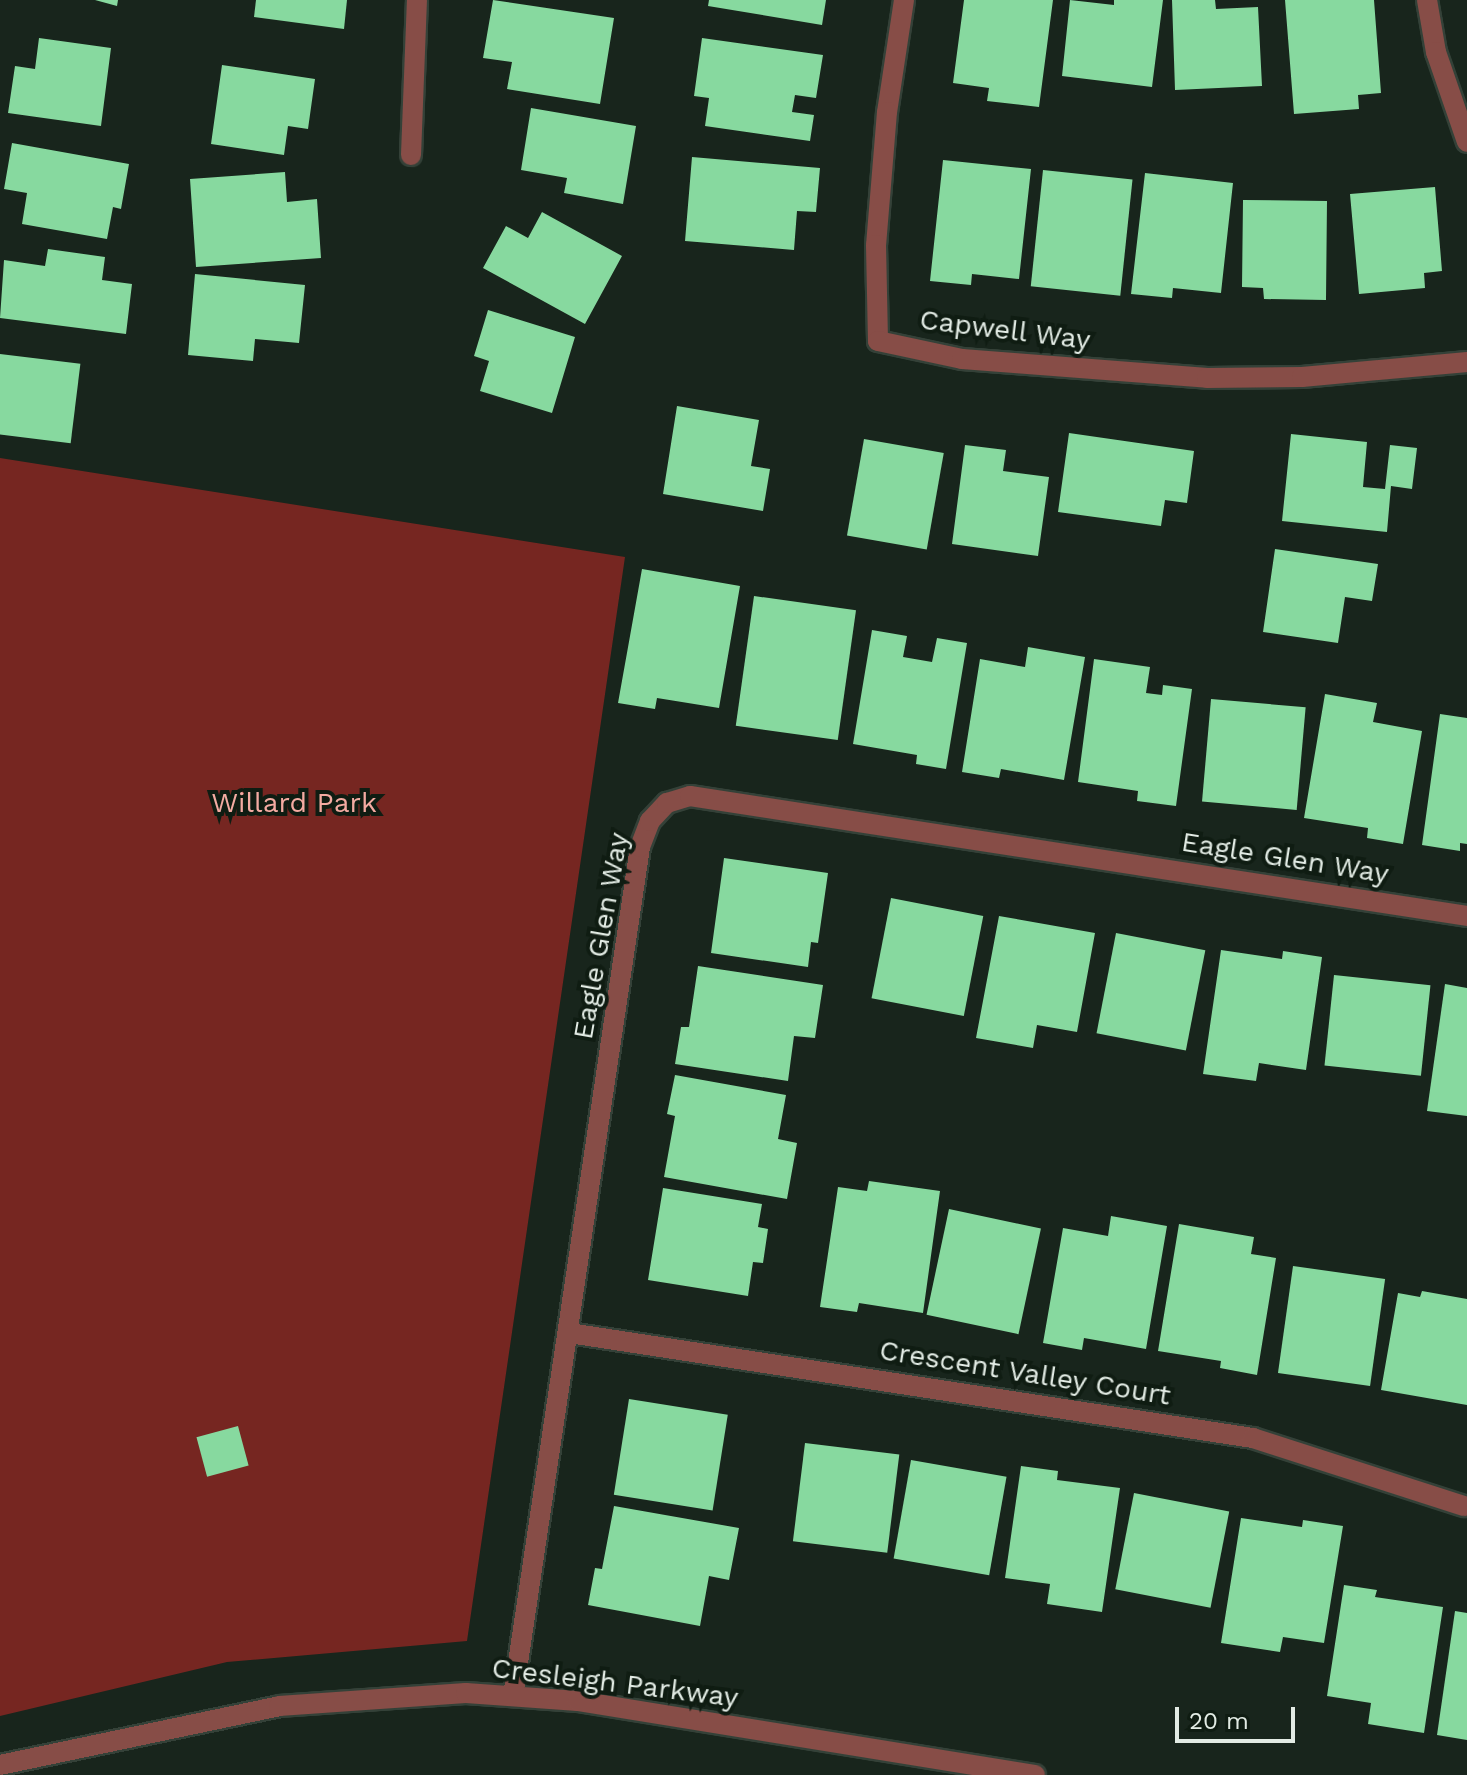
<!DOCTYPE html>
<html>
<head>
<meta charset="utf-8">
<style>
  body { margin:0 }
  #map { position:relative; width:1467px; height:1775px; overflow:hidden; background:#18251c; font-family:"Work Sans",sans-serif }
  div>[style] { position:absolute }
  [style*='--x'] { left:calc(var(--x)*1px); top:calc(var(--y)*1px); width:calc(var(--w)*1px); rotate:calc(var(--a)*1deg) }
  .green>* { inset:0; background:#762621 }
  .building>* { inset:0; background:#87d99f; transform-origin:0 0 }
  .roads { filter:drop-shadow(2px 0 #344138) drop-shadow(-2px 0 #344138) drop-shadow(0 2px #344138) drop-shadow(0 -2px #344138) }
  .minor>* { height:20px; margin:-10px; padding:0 10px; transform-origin:10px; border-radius:10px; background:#874d47 }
  .tertiary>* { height:20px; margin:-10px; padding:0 10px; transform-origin:10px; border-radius:10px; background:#874d47 }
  span { translate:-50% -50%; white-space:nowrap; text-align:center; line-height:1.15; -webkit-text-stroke:8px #0f1c12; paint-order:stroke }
  .street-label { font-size:28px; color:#e2ebe4 }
  .park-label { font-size:28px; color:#f4aba2 }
  .scale { position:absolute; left:1175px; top:1707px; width:120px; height:36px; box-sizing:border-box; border:4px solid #e2ebe4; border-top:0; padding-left:10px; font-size:24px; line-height:28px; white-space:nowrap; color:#e2ebe4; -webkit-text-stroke:6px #0f1c12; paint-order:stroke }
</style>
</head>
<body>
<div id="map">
  <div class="green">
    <div style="clip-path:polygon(0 458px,625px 557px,467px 1641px,227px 1662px,0 1716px)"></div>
  </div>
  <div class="building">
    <div style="clip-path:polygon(95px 0,118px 0,117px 6px)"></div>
    <div style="clip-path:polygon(256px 0,347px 0,344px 29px,254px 17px)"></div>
    <div style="clip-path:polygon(493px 0,614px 18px,600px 104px,507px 89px,512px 62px,483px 58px)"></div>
    <div style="clip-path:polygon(709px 0,826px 0,822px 25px,708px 6px)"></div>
    <div style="clip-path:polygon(964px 0,1053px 0,1039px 107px,987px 101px,989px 88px,953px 83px)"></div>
    <div style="clip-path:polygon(1070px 0,1114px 5px,1114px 0,1163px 0,1152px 87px,1062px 76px)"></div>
    <div style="clip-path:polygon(1172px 0,1215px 0,1216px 9px,1258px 7px,1262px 86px,1175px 90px)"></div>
    <div style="clip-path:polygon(1285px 0,1374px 0,1381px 93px,1358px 95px,1359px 109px,1294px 114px)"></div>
    <div style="clip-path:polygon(39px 38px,111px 48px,101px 126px,8px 113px,15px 66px,35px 69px)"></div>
    <div style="clip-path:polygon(702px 38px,823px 55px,816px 98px,795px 95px,792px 112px,814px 115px,810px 141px,705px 126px,709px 98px,694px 96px)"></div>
    <div style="clip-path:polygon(222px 65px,315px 79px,308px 129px,288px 126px,284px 155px,211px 144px)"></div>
    <div style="clip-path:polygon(531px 108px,636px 126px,623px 204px,564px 193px,567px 178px,521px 170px)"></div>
    <div style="clip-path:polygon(12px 143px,129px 164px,121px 209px,113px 207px,107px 239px,22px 224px,27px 193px,4px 189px)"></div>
    <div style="clip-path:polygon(692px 157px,820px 168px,816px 212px,797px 211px,794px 250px,685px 241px)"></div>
    <div style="clip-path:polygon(943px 160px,1031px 169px,1019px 279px,972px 274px,971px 285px,930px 281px)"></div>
    <div style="left:1043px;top:170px;width:90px;height:117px;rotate:6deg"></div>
    <div style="clip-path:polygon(285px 172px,287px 202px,317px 199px,321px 258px,196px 267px,190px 179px)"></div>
    <div style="clip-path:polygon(1145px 173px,1233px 183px,1221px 293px,1173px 288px,1172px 298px,1131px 294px)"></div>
    <div style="clip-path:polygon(1435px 187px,1442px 271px,1424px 273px,1425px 288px,1359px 294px,1350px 194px)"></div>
    <div style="clip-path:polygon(1243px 200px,1327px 201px,1326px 300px,1264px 299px,1263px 288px,1242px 287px)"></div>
    <div style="clip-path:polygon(542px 212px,622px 256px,585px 324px,483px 268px,506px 226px,528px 238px)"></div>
    <div style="clip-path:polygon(48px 249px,105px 257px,102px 280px,132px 284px,126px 334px,0 318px,4px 260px,45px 266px)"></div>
    <div style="clip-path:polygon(195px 274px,305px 285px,299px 343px,255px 339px,253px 361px,188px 355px)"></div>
    <div style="clip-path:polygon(488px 310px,575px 337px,552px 413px,480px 391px,489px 361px,474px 356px)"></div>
    <div style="left:0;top:354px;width:81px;height:80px;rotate:7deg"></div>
    <div style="clip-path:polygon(677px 406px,759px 420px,751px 466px,770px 469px,763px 511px,663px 494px)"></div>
    <div style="clip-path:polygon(1069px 433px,1194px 451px,1187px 503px,1165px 500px,1161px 526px,1058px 512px)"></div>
    <div style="clip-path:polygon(1291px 434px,1367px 442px,1363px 487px,1385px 489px,1390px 445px,1417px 448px,1412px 489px,1391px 486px,1387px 532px,1282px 521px)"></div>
    <div style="left:864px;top:439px;width:81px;height:98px;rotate:10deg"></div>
    <div style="clip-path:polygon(965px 445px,1006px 450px,1003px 471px,1049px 477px,1038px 556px,952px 544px)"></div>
    <div style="clip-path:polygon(1275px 549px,1378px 564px,1372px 601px,1345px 597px,1338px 643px,1263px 632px)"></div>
    <div style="clip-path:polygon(642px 569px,740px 586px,719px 708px,657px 698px,655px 709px,618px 703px)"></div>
    <div style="left:754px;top:596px;width:103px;height:131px;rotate:8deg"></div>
    <div style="clip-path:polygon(872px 630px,907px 636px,903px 657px,932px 662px,937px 638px,967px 643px,946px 769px,916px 764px,917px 755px,853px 744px)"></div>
    <div style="clip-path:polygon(1028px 647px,1085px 657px,1064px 780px,1001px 769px,999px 778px,962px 772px,980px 659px,1025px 667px)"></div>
    <div style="clip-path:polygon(1094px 659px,1150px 667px,1146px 693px,1162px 695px,1163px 685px,1192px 689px,1176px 806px,1137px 801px,1138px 791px,1078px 782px)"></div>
    <div style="clip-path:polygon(1325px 694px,1377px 703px,1373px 722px,1422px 731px,1403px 844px,1367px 838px,1368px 828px,1304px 818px)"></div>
    <div style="left:1211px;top:699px;width:95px;height:103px;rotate:5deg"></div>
    <div style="clip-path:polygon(1440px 714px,1467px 718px,1467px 844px,1460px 843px,1460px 851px,1422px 845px)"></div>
    <div style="clip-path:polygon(724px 858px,828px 873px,818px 943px,811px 942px,808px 967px,711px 953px)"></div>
    <div style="left:891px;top:898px;width:94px;height:102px;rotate:11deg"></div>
    <div style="clip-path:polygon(999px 916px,1095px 933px,1077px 1032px,1037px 1025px,1033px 1048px,976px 1038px)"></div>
    <div style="left:1116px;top:933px;width:91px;height:102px;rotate:11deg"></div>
    <div style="clip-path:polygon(1221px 950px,1282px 959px,1283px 951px,1322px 957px,1306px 1070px,1259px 1063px,1256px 1081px,1203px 1074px)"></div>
    <div style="clip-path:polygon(698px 966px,823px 985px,815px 1038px,794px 1036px,788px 1081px,675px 1064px,681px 1027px,689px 1027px)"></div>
    <div style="left:1334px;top:975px;width:97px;height:91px;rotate:6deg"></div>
    <div style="clip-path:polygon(1445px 984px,1467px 988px,1467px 1116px,1427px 1111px)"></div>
    <div style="clip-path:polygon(675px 1075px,786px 1095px,778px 1139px,797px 1143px,787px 1199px,664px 1177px,675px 1116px,667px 1114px)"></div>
    <div style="clip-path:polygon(869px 1181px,940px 1191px,923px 1313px,859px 1303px,857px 1312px,820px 1307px,838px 1187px,867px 1191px)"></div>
    <div style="clip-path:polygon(663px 1188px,762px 1204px,758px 1227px,768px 1229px,763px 1263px,753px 1262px,748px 1296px,648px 1280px)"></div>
    <div style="left:949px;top:1209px;width:94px;height:108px;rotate:12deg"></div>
    <div style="clip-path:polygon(1111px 1216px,1167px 1226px,1146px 1349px,1084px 1338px,1082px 1350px,1043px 1343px,1063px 1228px,1108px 1236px)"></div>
    <div style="clip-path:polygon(1179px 1224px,1254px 1237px,1251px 1254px,1276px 1258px,1257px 1375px,1220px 1368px,1221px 1361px,1158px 1351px)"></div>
    <div style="left:1293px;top:1266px;width:93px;height:108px;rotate:8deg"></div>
    <div style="clip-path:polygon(1422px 1291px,1467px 1299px,1467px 1405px,1381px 1390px,1398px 1293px,1420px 1297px)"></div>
    <div style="left:629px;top:1399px;width:100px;height:97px;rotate:9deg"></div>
    <div style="left:238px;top:1426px;width:41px;height:43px;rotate:75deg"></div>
    <div style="left:805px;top:1443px;width:95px;height:99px;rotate:7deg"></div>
    <div style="left:911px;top:1460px;width:97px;height:100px;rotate:10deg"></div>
    <div style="clip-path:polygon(1021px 1466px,1058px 1471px,1057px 1480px,1120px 1488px,1102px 1612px,1047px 1604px,1050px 1584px,1005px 1578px)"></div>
    <div style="left:1134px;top:1493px;width:97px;height:98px;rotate:11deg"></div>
    <div style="clip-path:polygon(614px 1506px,739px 1528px,729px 1580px,709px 1576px,700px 1626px,588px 1605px,595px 1568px,602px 1569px)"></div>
    <div style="clip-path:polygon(1241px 1518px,1302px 1527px,1303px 1520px,1343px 1526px,1324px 1643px,1283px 1637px,1280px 1652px,1221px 1643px)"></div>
    <div style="clip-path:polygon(1344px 1585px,1377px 1590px,1375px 1597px,1443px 1607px,1424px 1733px,1368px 1724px,1371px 1703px,1327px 1696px)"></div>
    <div style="clip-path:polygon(1455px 1611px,1467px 1613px,1467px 1740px,1437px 1735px)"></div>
  </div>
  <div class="roads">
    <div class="minor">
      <div style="--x:904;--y:0;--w:113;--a:98.6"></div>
      <div style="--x:887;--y:112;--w:133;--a:94.7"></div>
      <div style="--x:876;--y:245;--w:96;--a:88.8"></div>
      <div style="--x:878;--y:341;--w:86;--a:12.1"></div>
      <div style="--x:962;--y:359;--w:246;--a:4.4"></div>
      <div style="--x:1207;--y:378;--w:95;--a:-0.6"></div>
      <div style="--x:1302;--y:377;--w:166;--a:-5.2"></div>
      <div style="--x:1427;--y:0;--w:53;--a:80.2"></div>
      <div style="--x:1436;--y:52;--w:95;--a:71"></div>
      <div style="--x:411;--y:155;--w:155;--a:-87.8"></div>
      <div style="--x:569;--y:1333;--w:692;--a:8.73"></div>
      <div style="--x:1253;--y:1438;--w:222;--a:17.9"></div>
      <div style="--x:513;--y:1696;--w:858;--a:-81.49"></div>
      <div style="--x:640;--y:847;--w:28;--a:-69"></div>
      <div style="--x:650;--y:821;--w:25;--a:-47"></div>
      <div style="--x:667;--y:803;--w:24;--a:-17"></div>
      <div style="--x:690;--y:796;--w:786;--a:8.78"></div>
    </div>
    <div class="tertiary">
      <div style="--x:0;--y:1765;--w:285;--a:-11.9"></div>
      <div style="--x:279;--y:1706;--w:187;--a:-4"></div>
      <div style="--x:466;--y:1693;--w:112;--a:4.1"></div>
      <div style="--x:578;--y:1701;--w:463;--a:9.2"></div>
    </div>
  </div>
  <div class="street-label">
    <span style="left:1005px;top:330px;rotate:7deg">Capwell Way</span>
    <span style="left:1285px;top:858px;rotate:9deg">Eagle Glen Way</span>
    <span style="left:601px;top:936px;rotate:-80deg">Eagle Glen Way</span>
    <span style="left:1025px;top:1373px;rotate:9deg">Crescent Valley Court</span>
    <span style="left:615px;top:1683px;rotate:7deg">Cresleigh Parkway</span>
  </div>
  <div class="park-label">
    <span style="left:294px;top:803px">Willard Park</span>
  </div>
  <div class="scale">20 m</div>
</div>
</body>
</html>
